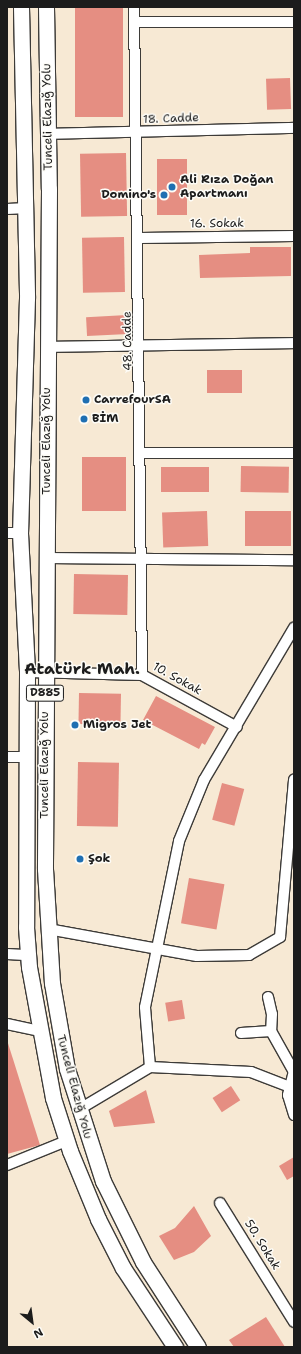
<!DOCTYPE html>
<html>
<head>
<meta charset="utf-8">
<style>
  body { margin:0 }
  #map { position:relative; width:301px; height:1354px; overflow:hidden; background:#f7e9d4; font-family:"Shantell Sans",sans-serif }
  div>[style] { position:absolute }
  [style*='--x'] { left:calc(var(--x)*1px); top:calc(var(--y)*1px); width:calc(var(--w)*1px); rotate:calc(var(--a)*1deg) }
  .building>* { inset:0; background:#e58e82; transform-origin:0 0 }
  .roads { filter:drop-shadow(1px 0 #3d3b38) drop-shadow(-1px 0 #3d3b38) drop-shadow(0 1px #3d3b38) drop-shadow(0 -1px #3d3b38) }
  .street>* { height:10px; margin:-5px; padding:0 5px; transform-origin:5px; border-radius:5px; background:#fff }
  .primary>* { height:15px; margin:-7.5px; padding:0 7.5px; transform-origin:7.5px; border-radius:7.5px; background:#fff }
  .dots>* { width:11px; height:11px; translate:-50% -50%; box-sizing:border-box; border:2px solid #fdfcf7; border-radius:50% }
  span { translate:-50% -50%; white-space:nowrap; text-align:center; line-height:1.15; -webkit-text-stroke:3px #fdfcf7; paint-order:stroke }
  .shield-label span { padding:1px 3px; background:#fdfcf7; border:1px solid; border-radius:3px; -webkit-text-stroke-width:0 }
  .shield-label { font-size:11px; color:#1c1c1c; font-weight:700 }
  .street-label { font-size:12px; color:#1c1c1c }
  .poi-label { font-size:12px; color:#1c1c1c; font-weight:700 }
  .left { translate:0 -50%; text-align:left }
  .right { translate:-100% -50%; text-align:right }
  .district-label { font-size:16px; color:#1c1c1c; font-weight:700 }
  .frame { position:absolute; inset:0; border:8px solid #1c1c1c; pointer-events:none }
  .north { position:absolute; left:12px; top:1302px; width:40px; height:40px; -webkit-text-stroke:3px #fdfcf7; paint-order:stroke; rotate:151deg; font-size:11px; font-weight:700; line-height:16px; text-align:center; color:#1c1c1c }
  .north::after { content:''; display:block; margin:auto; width:14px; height:18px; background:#1c1c1c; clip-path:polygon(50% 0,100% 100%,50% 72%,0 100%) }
</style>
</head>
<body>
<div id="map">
  <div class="building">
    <div style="left:75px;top:7px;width:48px;height:110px"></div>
    <div style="left:290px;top:78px;width:31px;height:24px;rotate:88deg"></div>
    <div style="left:126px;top:153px;width:63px;height:46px;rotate:89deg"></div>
    <div style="left:157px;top:159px;width:30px;height:56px"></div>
    <div style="left:124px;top:237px;width:55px;height:42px;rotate:89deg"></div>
    <div style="clip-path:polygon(250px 247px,291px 247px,291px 276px,200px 278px,199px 255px,250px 253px)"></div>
    <div style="left:127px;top:315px;width:19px;height:41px;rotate:87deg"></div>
    <div style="left:242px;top:370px;width:23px;height:35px;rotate:90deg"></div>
    <div style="left:126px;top:457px;width:54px;height:44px;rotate:90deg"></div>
    <div style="left:241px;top:466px;width:48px;height:26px;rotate:1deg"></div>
    <div style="left:161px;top:467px;width:48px;height:25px"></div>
    <div style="left:207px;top:511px;width:35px;height:45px;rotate:88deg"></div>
    <div style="left:291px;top:511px;width:35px;height:46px;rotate:90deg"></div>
    <div style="left:74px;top:574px;width:54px;height:40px;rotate:1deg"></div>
    <div style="left:79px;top:693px;width:42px;height:31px;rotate:1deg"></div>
    <div style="clip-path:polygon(156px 696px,215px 727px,205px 745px,202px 743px,199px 749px,143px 720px)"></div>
    <div style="left:78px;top:762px;width:41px;height:64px;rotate:1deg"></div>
    <div style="left:222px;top:783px;width:23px;height:38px;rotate:15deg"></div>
    <div style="left:189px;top:878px;width:36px;height:46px;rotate:10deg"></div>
    <div style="left:182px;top:1000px;width:19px;height:17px;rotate:81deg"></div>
    <div style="clip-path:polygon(7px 1040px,40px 1145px,7px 1154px)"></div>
    <div style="left:231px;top:1086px;width:17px;height:22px;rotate:57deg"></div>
    <div style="clip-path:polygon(146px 1090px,155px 1123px,114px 1127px,109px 1111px)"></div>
    <div style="clip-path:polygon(294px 1157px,294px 1176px,287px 1180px,279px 1166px)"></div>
    <div style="clip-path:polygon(194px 1206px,211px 1236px,194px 1252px,174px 1260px,159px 1236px,175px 1228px)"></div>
    <div style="clip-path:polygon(266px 1317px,285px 1347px,234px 1347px,229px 1340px)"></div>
  </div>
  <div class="roads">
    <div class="street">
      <div style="--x:134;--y:7;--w:668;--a:89.31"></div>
      <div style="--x:135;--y:22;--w:159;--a:0"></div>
      <div style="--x:48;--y:134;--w:246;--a:-1.4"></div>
      <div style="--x:7;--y:209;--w:20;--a:-3"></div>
      <div style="--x:140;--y:238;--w:154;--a:-0.7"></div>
      <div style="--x:47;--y:347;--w:247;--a:-0.9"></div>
      <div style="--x:142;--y:453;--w:152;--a:0"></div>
      <div style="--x:7;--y:533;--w:13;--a:0"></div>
      <div style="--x:46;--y:558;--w:248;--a:0.5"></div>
      <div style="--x:27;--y:672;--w:115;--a:1.5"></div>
      <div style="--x:142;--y:675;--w:108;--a:28.7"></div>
      <div style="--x:7;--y:757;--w:20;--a:0"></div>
      <div style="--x:48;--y:929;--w:151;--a:10.3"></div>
      <div style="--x:197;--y:956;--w:52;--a:-1.1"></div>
      <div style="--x:249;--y:955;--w:36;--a:-30"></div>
      <div style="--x:280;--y:937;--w:158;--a:-84.9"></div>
      <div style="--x:7;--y:954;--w:22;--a:3"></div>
      <div style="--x:268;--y:997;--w:17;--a:77"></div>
      <div style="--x:272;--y:1014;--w:17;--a:93"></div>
      <div style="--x:271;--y:1031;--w:47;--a:60.7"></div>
      <div style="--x:7;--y:1024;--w:34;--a:12"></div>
      <div style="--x:241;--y:1033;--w:30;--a:-4"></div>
      <div style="--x:150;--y:1067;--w:60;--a:-94.8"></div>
      <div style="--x:145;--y:1007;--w:169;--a:-78.4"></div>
      <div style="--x:179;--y:841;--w:66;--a:-67.7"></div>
      <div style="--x:204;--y:780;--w:177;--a:-59.4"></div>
      <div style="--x:294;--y:1071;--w:25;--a:104"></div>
      <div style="--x:288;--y:1095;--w:21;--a:73"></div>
      <div style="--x:78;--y:1110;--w:84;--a:-30.8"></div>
      <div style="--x:150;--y:1067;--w:101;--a:2.8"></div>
      <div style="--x:251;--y:1072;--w:40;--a:21"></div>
      <div style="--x:7;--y:1165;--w:64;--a:-22.1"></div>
      <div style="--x:220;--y:1203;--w:140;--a:58.1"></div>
    </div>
    <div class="primary">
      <div style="--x:21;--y:7;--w:291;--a:88.8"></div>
      <div style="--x:27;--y:298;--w:235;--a:91.7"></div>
      <div style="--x:20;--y:533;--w:139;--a:87.1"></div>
      <div style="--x:27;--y:672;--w:255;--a:90.2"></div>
      <div style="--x:26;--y:927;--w:40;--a:85.7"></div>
      <div style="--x:29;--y:967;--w:133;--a:79.6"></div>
      <div style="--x:53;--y:1098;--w:56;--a:72.2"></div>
      <div style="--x:70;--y:1151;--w:74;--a:67.6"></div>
      <div style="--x:98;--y:1219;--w:55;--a:63"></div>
      <div style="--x:123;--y:1268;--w:95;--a:56.6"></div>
      <div style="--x:46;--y:7;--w:182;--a:89.1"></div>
      <div style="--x:49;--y:189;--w:680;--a:90.34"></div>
      <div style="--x:45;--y:869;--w:114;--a:86.5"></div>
      <div style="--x:52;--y:983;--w:87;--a:80.1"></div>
      <div style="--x:67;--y:1069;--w:118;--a:72.2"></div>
      <div style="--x:103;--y:1181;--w:90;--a:63.7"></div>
      <div style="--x:143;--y:1262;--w:101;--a:57.1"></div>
    </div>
  </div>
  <div class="dots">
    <div style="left:172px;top:187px;background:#1f6fb2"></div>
    <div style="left:164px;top:195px;background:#1f6fb2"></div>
    <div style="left:86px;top:400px;background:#1f6fb2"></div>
    <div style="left:84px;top:419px;background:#1f6fb2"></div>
    <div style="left:75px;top:725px;background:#1f6fb2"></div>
    <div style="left:80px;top:859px;background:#1f6fb2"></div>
  </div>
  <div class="shield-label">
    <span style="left:45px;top:693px">D885</span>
  </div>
  <div class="street-label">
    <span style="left:48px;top:117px;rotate:-91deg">Tunceli Elazığ Yolu</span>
    <span style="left:171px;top:119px;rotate:-2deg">18. Cadde</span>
    <span style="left:217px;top:224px;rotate:-1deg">16. Sokak</span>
    <span style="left:128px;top:341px;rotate:-91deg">48. Cadde</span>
    <span style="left:47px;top:441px;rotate:-90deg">Tunceli Elazığ Yolu</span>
    <span style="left:177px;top:679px;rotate:29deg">10. Sokak</span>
    <span style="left:45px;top:765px;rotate:-90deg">Tunceli Elazığ Yolu</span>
    <span style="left:74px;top:1087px;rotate:75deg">Tunceli Elazığ Yolu</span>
    <span style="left:262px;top:1245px;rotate:58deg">50. Sokak</span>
  </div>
  <div class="poi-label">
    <span class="left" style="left:180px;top:187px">Ali Rıza Doğan<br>Apartmanı</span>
    <span class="right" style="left:156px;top:195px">Domino's</span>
    <span class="left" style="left:94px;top:400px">CarrefourSA</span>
    <span class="left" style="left:92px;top:419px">BİM</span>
    <span class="left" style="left:83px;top:725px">Migros Jet</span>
    <span class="left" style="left:88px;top:859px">Şok</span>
  </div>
  <div class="district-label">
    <span style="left:82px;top:669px">Atatürk Mah.</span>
  </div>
  <div class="frame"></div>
  <div class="north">N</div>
</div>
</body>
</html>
